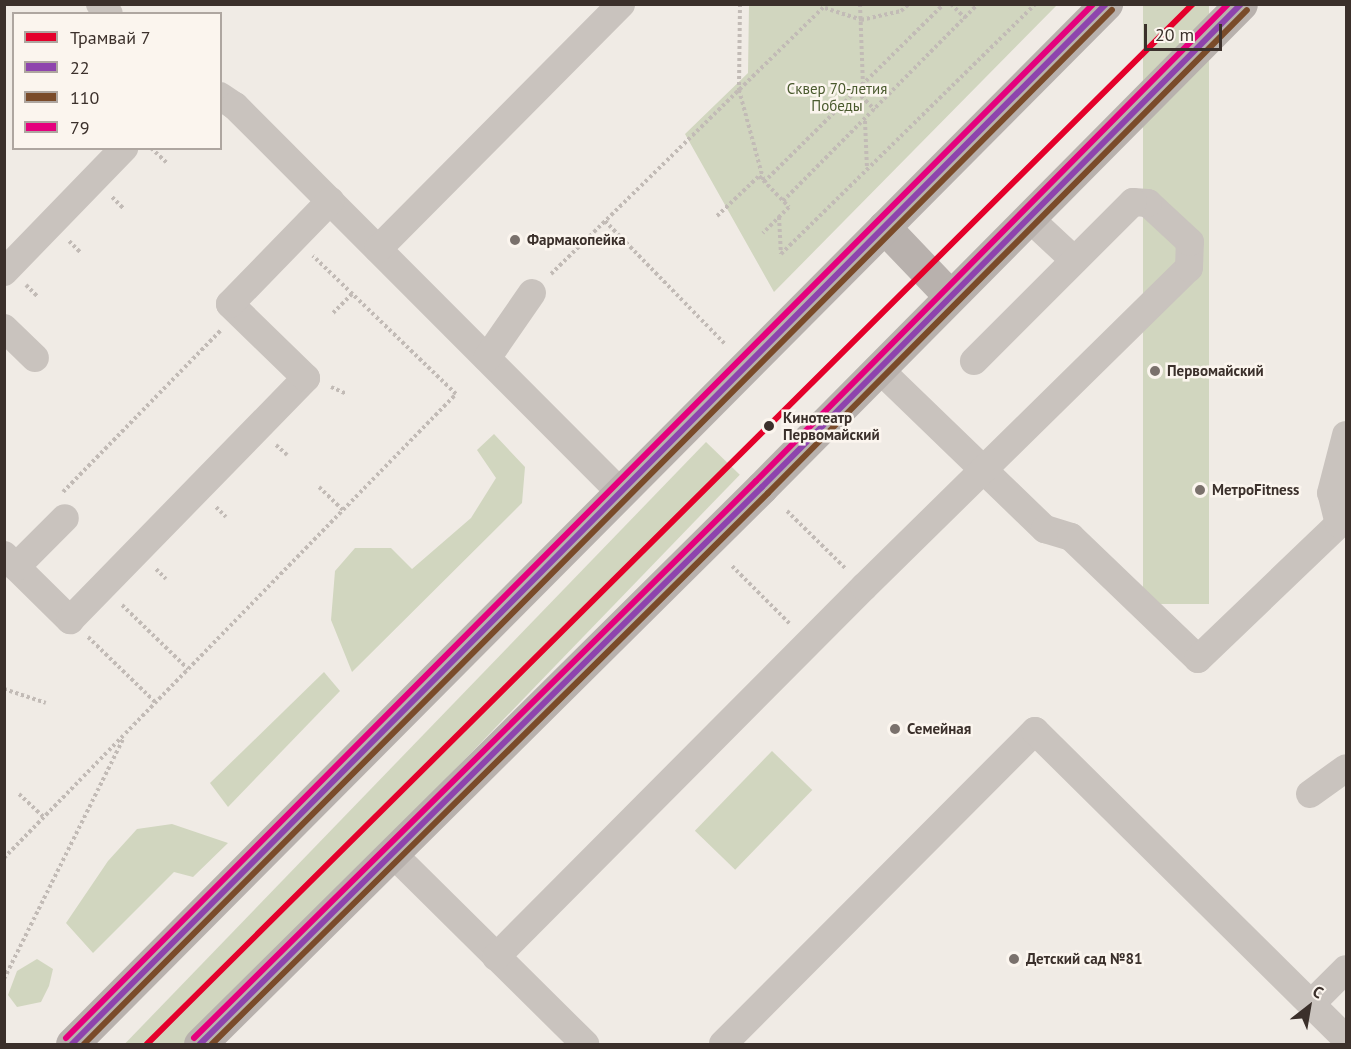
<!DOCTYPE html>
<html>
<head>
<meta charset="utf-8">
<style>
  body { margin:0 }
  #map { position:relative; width:1351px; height:1049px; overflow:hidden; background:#f0ebe5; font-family:"PT Sans",sans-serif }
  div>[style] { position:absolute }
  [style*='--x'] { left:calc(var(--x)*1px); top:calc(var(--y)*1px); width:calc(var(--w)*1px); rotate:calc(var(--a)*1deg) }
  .green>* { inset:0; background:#d1d6bf; transform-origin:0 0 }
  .path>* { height:4px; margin-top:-2px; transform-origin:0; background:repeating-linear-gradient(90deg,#c2bbb6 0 3px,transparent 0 6px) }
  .minor>* { height:28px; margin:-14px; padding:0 14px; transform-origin:14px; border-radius:14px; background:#c9c3be }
  .major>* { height:33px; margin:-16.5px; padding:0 16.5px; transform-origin:16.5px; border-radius:16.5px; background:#b8b1ad }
  .bus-1>* { height:6px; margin:-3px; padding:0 3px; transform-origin:3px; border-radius:3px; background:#8e44ad }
  .bus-2>* { height:6px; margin:-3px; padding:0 3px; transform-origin:3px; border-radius:3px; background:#7a4b2a }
  .bus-3>* { height:6px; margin:-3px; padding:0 3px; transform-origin:3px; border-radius:3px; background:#e5007d }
  .tram-1>* { height:6px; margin:-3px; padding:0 3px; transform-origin:3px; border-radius:3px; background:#e4002b }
  .dots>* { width:16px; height:16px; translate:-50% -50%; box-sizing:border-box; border:3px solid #fbf5ee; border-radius:50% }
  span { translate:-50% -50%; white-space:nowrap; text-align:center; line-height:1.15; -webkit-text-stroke:5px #fbf5ee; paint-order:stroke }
  .park-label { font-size:15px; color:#4a5a2e }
  .poi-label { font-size:15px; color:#3b302b; font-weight:700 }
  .left { translate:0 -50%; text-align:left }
  .stop-label { font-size:15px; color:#3b302b; font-weight:700 }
  .frame { position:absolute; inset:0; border:6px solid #3b302b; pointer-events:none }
  .legend { position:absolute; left:12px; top:12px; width:210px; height:138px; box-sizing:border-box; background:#fbf5ee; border:2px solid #aea6a0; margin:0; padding:8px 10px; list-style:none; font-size:18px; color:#3b302b }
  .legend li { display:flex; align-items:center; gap:12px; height:30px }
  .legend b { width:30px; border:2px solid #aea6a0 }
  .north { position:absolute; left:1279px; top:977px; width:60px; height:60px; -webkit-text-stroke:4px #fbf5ee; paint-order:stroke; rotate:31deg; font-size:16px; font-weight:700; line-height:24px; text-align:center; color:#3b302b }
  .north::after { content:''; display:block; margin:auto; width:21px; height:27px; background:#3b302b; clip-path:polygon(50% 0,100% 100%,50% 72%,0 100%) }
  .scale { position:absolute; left:1144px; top:24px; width:78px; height:27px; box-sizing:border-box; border:3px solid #3b302b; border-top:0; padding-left:8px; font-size:18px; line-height:21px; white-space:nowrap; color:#3b302b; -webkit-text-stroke:4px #fbf5ee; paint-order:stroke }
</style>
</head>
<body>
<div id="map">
  <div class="green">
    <div style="clip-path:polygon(749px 5px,749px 4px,1057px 5px,774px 292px,685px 134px,748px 73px)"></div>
    <div style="left:1143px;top:5px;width:66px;height:599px"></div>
    <div style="clip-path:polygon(494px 434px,525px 467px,522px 503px,352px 672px,331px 620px,335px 571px,355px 548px,391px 548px,412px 569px,471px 518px,496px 478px,477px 450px)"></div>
    <div style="left:706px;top:442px;width:47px;height:851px;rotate:44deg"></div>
    <div style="clip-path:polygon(324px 672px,340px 691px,228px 807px,210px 783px)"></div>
    <div style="left:772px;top:751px;width:56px;height:111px;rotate:44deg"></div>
    <div style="clip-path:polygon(172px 824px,228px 843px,193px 877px,174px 872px,93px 953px,66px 923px,108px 861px,137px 829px)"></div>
    <div style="clip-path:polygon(37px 959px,53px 969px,49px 986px,41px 1002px,17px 1007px,8px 995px,17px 971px)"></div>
  </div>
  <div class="path">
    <div style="--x:740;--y:4;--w:86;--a:90.7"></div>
    <div style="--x:739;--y:90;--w:95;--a:74.8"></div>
    <div style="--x:764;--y:182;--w:253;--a:-44.7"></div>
    <div style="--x:860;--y:4;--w:81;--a:87.9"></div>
    <div style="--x:951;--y:4;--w:20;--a:45"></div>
    <div style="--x:825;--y:8;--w:38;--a:18"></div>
    <div style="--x:861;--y:20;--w:41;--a:-12.7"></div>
    <div style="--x:901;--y:11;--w:11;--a:-41"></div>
    <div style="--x:857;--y:92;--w:25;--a:45"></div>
    <div style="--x:865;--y:121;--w:47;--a:87.6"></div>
    <div style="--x:151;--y:148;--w:23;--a:43"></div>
    <div style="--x:112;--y:197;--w:17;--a:45"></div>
    <div style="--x:783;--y:201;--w:277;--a:-45.3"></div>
    <div style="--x:717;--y:216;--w:58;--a:-43.6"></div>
    <div style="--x:759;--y:176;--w:43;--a:45.9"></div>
    <div style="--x:789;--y:207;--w:37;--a:135"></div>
    <div style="--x:779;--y:217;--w:37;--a:87"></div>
    <div style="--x:605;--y:221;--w:173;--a:45.7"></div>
    <div style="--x:69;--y:241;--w:17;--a:45"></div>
    <div style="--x:781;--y:254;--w:356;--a:-44.5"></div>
    <div style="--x:551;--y:274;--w:386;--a:-44.4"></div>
    <div style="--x:26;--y:285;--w:17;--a:45"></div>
    <div style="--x:333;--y:313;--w:27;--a:-45"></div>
    <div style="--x:331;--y:387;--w:17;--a:24"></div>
    <div style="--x:276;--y:445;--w:15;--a:42"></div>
    <div style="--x:319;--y:487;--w:33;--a:44"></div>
    <div style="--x:63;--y:492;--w:226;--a:-45.7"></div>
    <div style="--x:216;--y:507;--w:14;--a:45"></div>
    <div style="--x:787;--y:511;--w:83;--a:44.5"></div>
    <div style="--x:732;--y:566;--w:83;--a:45"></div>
    <div style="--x:156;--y:569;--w:14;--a:45"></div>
    <div style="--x:122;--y:605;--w:92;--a:44.1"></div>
    <div style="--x:88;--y:637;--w:95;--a:44.1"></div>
    <div style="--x:4;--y:689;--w:44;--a:18.4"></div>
    <div style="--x:19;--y:794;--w:34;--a:43"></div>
    <div style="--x:4;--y:858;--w:648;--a:-45.75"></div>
    <div style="--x:456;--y:394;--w:199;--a:-136"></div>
    <div style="--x:4;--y:979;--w:270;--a:-63.6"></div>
  </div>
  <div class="minor">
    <div style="--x:100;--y:4;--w:13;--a:48"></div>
    <div style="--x:220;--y:96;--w:18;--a:34"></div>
    <div style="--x:235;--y:106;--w:547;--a:45.07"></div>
    <div style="--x:1029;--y:218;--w:62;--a:43"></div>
    <div style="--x:378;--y:249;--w:345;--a:-45.2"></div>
    <div style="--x:4;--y:272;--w:173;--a:-45.9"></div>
    <div style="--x:4;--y:328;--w:43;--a:44.1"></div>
    <div style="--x:487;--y:358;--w:79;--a:-55.3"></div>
    <div style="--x:878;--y:368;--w:232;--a:44"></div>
    <div style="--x:1045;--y:529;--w:27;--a:17"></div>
    <div style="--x:1071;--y:537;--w:176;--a:43.8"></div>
    <div style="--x:1198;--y:659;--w:195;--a:-43.8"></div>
    <div style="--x:1339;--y:524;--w:32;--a:-104"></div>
    <div style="--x:1331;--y:493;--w:60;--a:-75.5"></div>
    <div style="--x:4;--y:555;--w:93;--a:44.6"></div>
    <div style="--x:70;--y:620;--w:338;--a:-45.7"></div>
    <div style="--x:306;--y:378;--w:106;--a:-135.8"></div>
    <div style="--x:230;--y:304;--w:144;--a:-45.8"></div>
    <div style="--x:16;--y:567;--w:69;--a:-45"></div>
    <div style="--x:1310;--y:794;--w:44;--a:-35.8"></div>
    <div style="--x:392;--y:853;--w:272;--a:44.7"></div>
    <div style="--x:496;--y:957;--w:522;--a:-45.16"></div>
    <div style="--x:864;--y:587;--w:455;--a:-44.5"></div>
    <div style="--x:1189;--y:268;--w:26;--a:-88"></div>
    <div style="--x:1190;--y:242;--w:57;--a:-137.1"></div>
    <div style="--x:1148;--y:203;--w:15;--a:-176"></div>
    <div style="--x:1133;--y:202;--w:225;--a:135"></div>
    <div style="--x:1311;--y:1004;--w:49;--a:-45"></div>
    <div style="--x:723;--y:1044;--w:442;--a:-45.1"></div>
    <div style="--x:1035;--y:731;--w:438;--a:44.7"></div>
  </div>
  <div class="major">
    <div style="--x:884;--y:227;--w:95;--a:46.3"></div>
    <div style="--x:72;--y:1044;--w:1467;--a:-45.17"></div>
    <div style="--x:200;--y:1044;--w:791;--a:-44.74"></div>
    <div style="--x:762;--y:487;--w:680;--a:-45.24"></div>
  </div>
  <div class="bus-1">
    <div style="--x:72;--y:1044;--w:1467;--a:-45.17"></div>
    <div style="--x:200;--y:1044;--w:791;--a:-44.74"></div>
    <div style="--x:762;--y:487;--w:680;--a:-45.24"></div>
  </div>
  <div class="bus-2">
    <div style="--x:84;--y:1044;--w:1458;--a:-45.17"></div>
    <div style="--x:212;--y:1044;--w:783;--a:-44.74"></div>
    <div style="--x:768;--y:493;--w:680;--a:-45.24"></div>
  </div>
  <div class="bus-3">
    <div style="--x:66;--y:1038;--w:1457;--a:-45.19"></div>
    <div style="--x:194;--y:1038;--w:791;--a:-44.74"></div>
    <div style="--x:756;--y:481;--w:671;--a:-45.3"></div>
  </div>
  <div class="tram-1">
    <div style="--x:147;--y:1044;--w:1475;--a:-44.84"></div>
  </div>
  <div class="dots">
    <div style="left:515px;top:240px;background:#7a716c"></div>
    <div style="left:1155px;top:371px;background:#7a716c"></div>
    <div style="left:769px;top:426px;background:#3b302b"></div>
    <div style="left:1200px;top:490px;background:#7a716c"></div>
    <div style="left:895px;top:729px;background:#7a716c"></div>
    <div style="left:1014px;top:959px;background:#7a716c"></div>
  </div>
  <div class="park-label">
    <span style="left:837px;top:97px">Сквер 70-летия<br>Победы</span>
  </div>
  <div class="poi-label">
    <span class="left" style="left:527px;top:240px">Фармакопейка</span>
    <span class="left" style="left:1167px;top:371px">Первомайский</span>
    <span class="left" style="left:1212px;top:490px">МетроFitness</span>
    <span class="left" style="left:907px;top:729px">Семейная</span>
    <span class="left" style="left:1026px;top:959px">Детский сад №81</span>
  </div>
  <div class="stop-label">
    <span class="left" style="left:783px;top:426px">Кинотеатр<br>Первомайский</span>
  </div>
  <div class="frame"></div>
  <ul class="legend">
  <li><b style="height:8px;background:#e4002b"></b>Трамвай 7</li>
  <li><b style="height:8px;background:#8e44ad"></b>22</li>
  <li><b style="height:8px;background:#7a4b2a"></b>110</li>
  <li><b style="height:8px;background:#e5007d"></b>79</li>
  </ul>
  <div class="north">С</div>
  <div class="scale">20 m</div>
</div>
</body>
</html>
